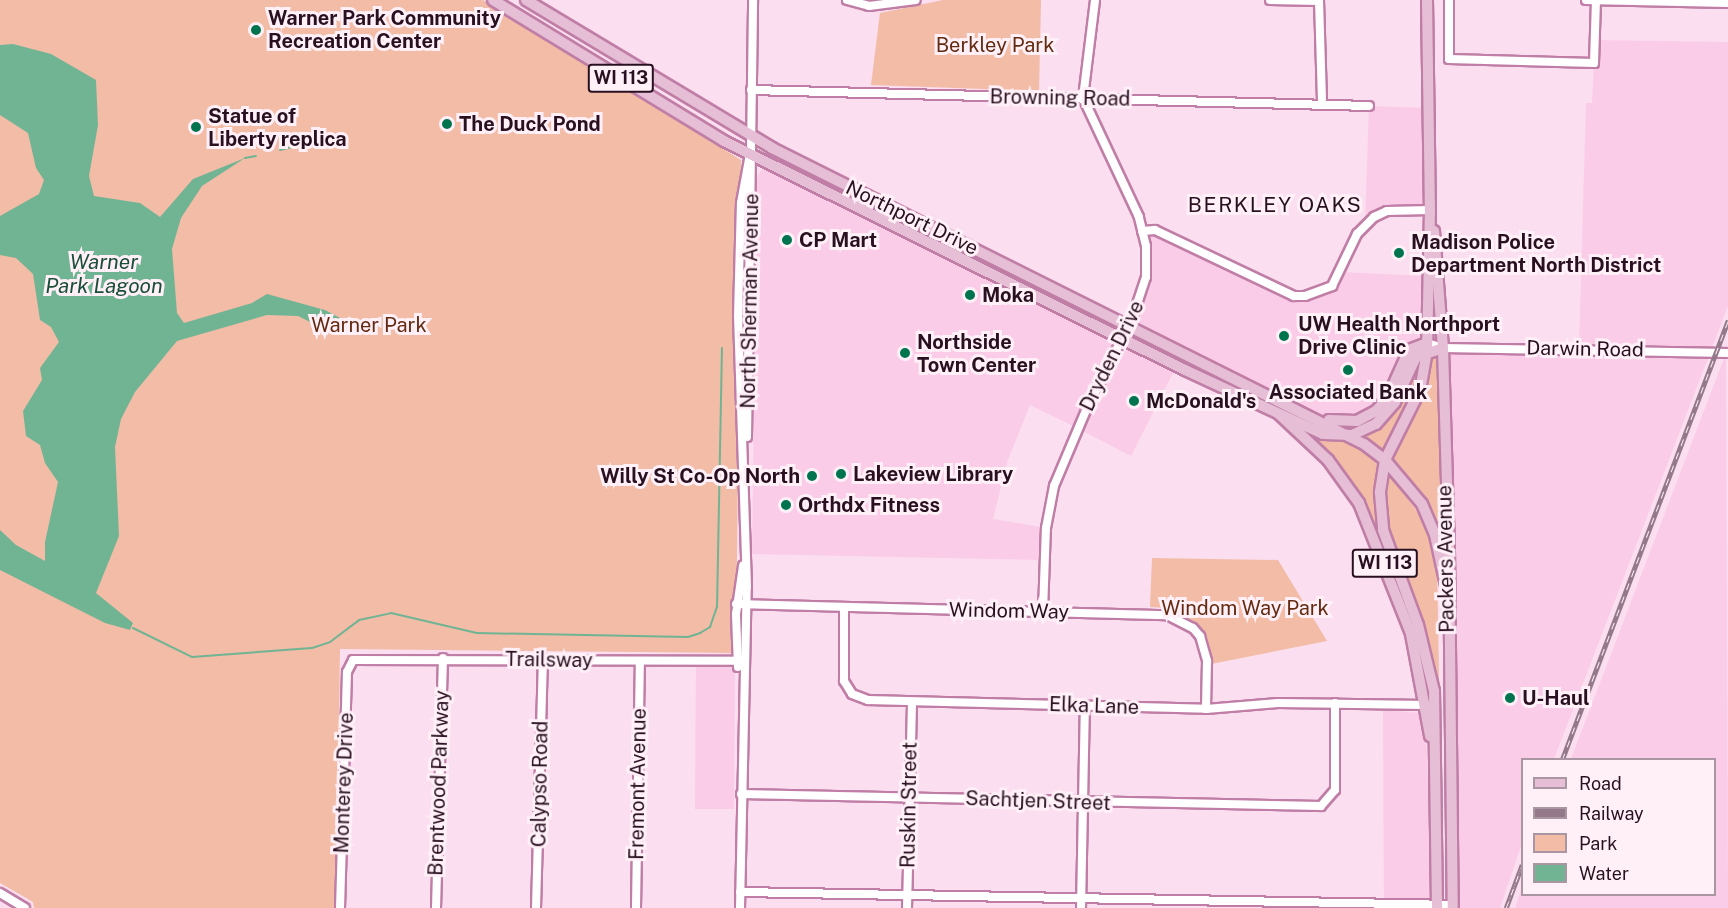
<!DOCTYPE html>
<html>
<head>
<meta charset="utf-8">
<style>
  body { margin:0 }
  #map { position:relative; width:1728px; height:908px; overflow:hidden; background:#fbdeef; font-family:"Public Sans",sans-serif }
  div>[style] { position:absolute }
  [style*='--x'] { left:calc(var(--x)*1px); top:calc(var(--y)*1px); width:calc(var(--w)*1px); rotate:calc(var(--a)*1deg) }
  .built>* { inset:0; background:#fbcce7 }
  .green>* { inset:0; background:#f2bca7 }
  .water>* { inset:0; background:#71b494 }
  .stream>* { height:2px; margin:-1px; padding:0 1px; transform-origin:1px; border-radius:1px; background:#71b494 }
  .roads { filter:drop-shadow(2px 0 #c07ea6) drop-shadow(-2px 0 #c07ea6) drop-shadow(0 2px #c07ea6) drop-shadow(0 -2px #c07ea6) }
  .minor>* { height:8px; margin:-4px; padding:0 4px; transform-origin:4px; border-radius:4px; background:#fff }
  .major>* { height:10px; margin:-5px; padding:0 5px; transform-origin:5px; border-radius:5px; background:#e6bfd7 }
  .rail>* { height:4.5px; margin-top:-2.25px; transform-origin:0; background:repeating-linear-gradient(90deg,#fff0f8 0 7px,#94798a 0 14px); box-sizing:border-box; border-block:2px solid #94798a }
  .dots>* { width:16px; height:16px; translate:-50% -50%; box-sizing:border-box; border:3px solid #fff0f8; border-radius:50% }
  span { translate:-50% -50%; white-space:nowrap; text-align:center; line-height:1.15; -webkit-text-stroke:6px #fff0f8; paint-order:stroke }
  .shield-label span { padding:2px 4px; background:#fff0f8; border:2px solid; border-radius:4px; -webkit-text-stroke-width:0 }
  .shield-label { font-size:18px; color:#291020; font-weight:700 }
  .poi-label { font-size:20px; color:#291020; font-weight:700 }
  .left { translate:0 -50%; text-align:left }
  .right { translate:-100% -50%; text-align:right }
  .park-label { font-size:20px; color:#632a10 }
  .street-label { font-size:20px; color:#291020 }
  .neighbourhood-label { font-size:21px; color:#291020; letter-spacing:1.5px }
  .water-label { font-size:21px; color:#194e38; font-style:italic }
  .legend { position:absolute; left:1521px; top:758px; width:195px; height:138px; box-sizing:border-box; background:#fff0f8; border:2px solid #a996a2; margin:0; padding:8px 10px; list-style:none; font-size:18px; color:#291020 }
  .legend li { display:flex; align-items:center; gap:12px; height:30px }
  .legend b { width:30px; border:2px solid #a996a2 }
</style>
</head>
<body>
<div id="map">
  <div class="built">
    <div style="clip-path:polygon(1595px 40px,1728px 42px,1728px 306px,1554px 759px,1522px 760px,1522px 843px,1500px 908px,1453px 908px,1443px 348px,1579px 348px,1586px 103px,1592px 103px)"></div>
    <div style="clip-path:polygon(1369px 106px,1428px 108px,1430px 210px,1398px 210px,1365px 224px)"></div>
    <div style="clip-path:polygon(767px 168px,1111px 340px,1111px 349px,1073px 426px,1030px 405px,1007px 462px,993px 519px,1041px 527px,1038px 560px,752px 554px,757px 178px,761px 170px)"></div>
    <div style="clip-path:polygon(1153px 230px,1294px 296px,1324px 291px,1341px 272px,1425px 276px,1427px 343px,1376px 411px,1333px 422px,1308px 414px,1129px 324px,1142px 293px,1142px 231px)"></div>
    <div style="clip-path:polygon(1131px 348px,1174px 371px,1131px 456px,1081px 430px,1119px 355px)"></div>
    <div style="clip-path:polygon(1726px 353px,1728px 908px,1515px 908px,1522px 887px,1522px 894px,1714px 894px,1714px 760px,1571px 759px)"></div>
    <div style="clip-path:polygon(696px 666px,731px 667px,735px 671px,734px 809px,695px 809px)"></div>
    <div style="clip-path:polygon(1383px 710px,1422px 713px,1427px 752px,1432px 908px,1388px 908px,1384px 901px)"></div>
  </div>
  <div class="green">
    <div style="clip-path:polygon(0 0,483px 0,741px 160px,736px 653px,340px 649px,336px 908px,34px 908px,33px 902px,0 883px)"></div>
    <div style="clip-path:polygon(943px 0,1041px 0,1039px 91px,871px 85px,880px 13px)"></div>
    <div style="clip-path:polygon(1436px 355px,1445px 534px,1444px 553px,1435px 526px,1389px 459px,1429px 358px)"></div>
    <div style="clip-path:polygon(1420px 357px,1413px 393px,1382px 452px,1359px 436px,1372px 429px)"></div>
    <div style="clip-path:polygon(1304px 430px,1346px 438px,1380px 463px,1375px 488px,1379px 531px,1418px 636px,1430px 690px,1412px 626px,1365px 505px,1345px 474px)"></div>
    <div style="clip-path:polygon(1388px 470px,1423px 520px,1437px 563px,1442px 847px,1437px 717px,1387px 528px,1384px 484px)"></div>
    <div style="clip-path:polygon(1152px 558px,1278px 560px,1327px 641px,1211px 664px,1206px 636px,1197px 625px,1168px 608px,1150px 607px)"></div>
  </div>
  <div class="water">
    <div style="clip-path:polygon(13px 44px,51px 54px,96px 80px,98px 125px,89px 176px,94px 196px,140px 203px,160px 217px,193px 179px,245px 158px,202px 186px,181px 218px,172px 249px,177px 313px,184px 323px,252px 303px,267px 294px,325px 310px,340px 318px,335px 330px,320px 327px,298px 316px,267px 315px,177px 341px,135px 392px,121px 419px,115px 447px,119px 536px,96px 593px,133px 623px,130px 630px,105px 623px,0 570px,0 530px,16px 545px,45px 561px,45px 542px,58px 482px,45px 463px,40px 445px,26px 436px,23px 411px,42px 380px,40px 368px,59px 342px,51px 327px,40px 320px,33px 274px,16px 258px,0 255px,0 216px,39px 194px,44px 180px,36px 168px,28px 133px,0 115px,0 45px)"></div>
  </div>
  <div class="stream">
    <div style="--x:280;--y:150;--w:37;--a:-14"></div>
    <div style="--x:316;--y:141;--w:23;--a:7"></div>
    <div style="--x:245;--y:158;--w:11;--a:-10"></div>
    <div style="--x:133;--y:628;--w:66;--a:26.2"></div>
    <div style="--x:192;--y:657;--w:120;--a:-4.3"></div>
    <div style="--x:312;--y:648;--w:19;--a:-18"></div>
    <div style="--x:330;--y:642;--w:36;--a:-37"></div>
    <div style="--x:359;--y:620;--w:33;--a:-12"></div>
    <div style="--x:391;--y:613;--w:88;--a:13.1"></div>
    <div style="--x:477;--y:633;--w:211;--a:1.1"></div>
    <div style="--x:688;--y:637;--w:13;--a:-18"></div>
    <div style="--x:700;--y:633;--w:12;--a:-31"></div>
    <div style="--x:710;--y:627;--w:21;--a:-71"></div>
    <div style="--x:717;--y:607;--w:259;--a:-88.9"></div>
  </div>
  <div class="roads">
    <div class="minor">
      <div style="--x:847;--y:0;--w:23;--a:15"></div>
      <div style="--x:869;--y:6;--w:47;--a:-7.3"></div>
      <div style="--x:1270;--y:0;--w:49;--a:1.2"></div>
      <div style="--x:1319;--y:0;--w:104;--a:88.3"></div>
      <div style="--x:1449;--y:0;--w:59;--a:90"></div>
      <div style="--x:1449;--y:59;--w:145;--a:1.6"></div>
      <div style="--x:1594;--y:63;--w:63;--a:-88.2"></div>
      <div style="--x:1586;--y:0;--w:142;--a:1.2"></div>
      <div style="--x:751;--y:90;--w:618;--a:1.48"></div>
      <div style="--x:1142;--y:231;--w:13;--a:-4"></div>
      <div style="--x:1155;--y:230;--w:154;--a:25.4"></div>
      <div style="--x:1294;--y:296;--w:11;--a:0"></div>
      <div style="--x:1305;--y:296;--w:29;--a:-20"></div>
      <div style="--x:1332;--y:286;--w:58;--a:-64.3"></div>
      <div style="--x:1357;--y:234;--w:24;--a:-45"></div>
      <div style="--x:1374;--y:217;--w:14;--a:-25"></div>
      <div style="--x:1387;--y:211;--w:43;--a:-1.3"></div>
      <div style="--x:1427;--y:343;--w:17;--a:17"></div>
      <div style="--x:1443;--y:348;--w:285;--a:1"></div>
      <div style="--x:747;--y:437;--w:437;--a:-89.2"></div>
      <div style="--x:736;--y:604;--w:431;--a:1.5"></div>
      <div style="--x:1167;--y:615;--w:29;--a:27"></div>
      <div style="--x:1193;--y:628;--w:11;--a:49"></div>
      <div style="--x:1200;--y:636;--w:26;--a:74"></div>
      <div style="--x:1207;--y:661;--w:48;--a:91.2"></div>
      <div style="--x:844;--y:607;--w:74;--a:90"></div>
      <div style="--x:844;--y:681;--w:15;--a:58"></div>
      <div style="--x:852;--y:694;--w:17;--a:21"></div>
      <div style="--x:868;--y:700;--w:338;--a:1.5"></div>
      <div style="--x:1206;--y:709;--w:72;--a:-4.8"></div>
      <div style="--x:1278;--y:703;--w:148;--a:0.8"></div>
      <div style="--x:1043;--y:612;--w:84;--a:-88"></div>
      <div style="--x:1046;--y:528;--w:43;--a:-79.2"></div>
      <div style="--x:1054;--y:486;--w:85;--a:-67.1"></div>
      <div style="--x:1087;--y:408;--w:100;--a:-63.2"></div>
      <div style="--x:1132;--y:319;--w:44;--a:-71.6"></div>
      <div style="--x:1146;--y:277;--w:31;--a:-90"></div>
      <div style="--x:1146;--y:246;--w:30;--a:-104"></div>
      <div style="--x:1139;--y:217;--w:132;--a:-115.2"></div>
      <div style="--x:1083;--y:98;--w:99;--a:-83"></div>
      <div style="--x:738;--y:667;--w:53;--a:-92.2"></div>
      <div style="--x:736;--y:614;--w:49;--a:-81.7"></div>
      <div style="--x:741;--y:794;--w:580;--a:1.19"></div>
      <div style="--x:1321;--y:806;--w:21;--a:-49"></div>
      <div style="--x:1335;--y:790;--w:87;--a:-90"></div>
      <div style="--x:740;--y:892;--w:713;--a:1.04"></div>
      <div style="--x:0;--y:893;--w:29;--a:31"></div>
      <div style="--x:340;--y:908;--w:236;--a:-88.3"></div>
      <div style="--x:347;--y:672;--w:13;--a:-63"></div>
      <div style="--x:353;--y:660;--w:392;--a:0.1"></div>
      <div style="--x:436;--y:908;--w:250;--a:-88.4"></div>
      <div style="--x:536;--y:908;--w:249;--a:-88.4"></div>
      <div style="--x:636;--y:908;--w:247;--a:-89.1"></div>
      <div style="--x:740;--y:908;--w:321;--a:-88.8"></div>
      <div style="--x:747;--y:587;--w:271;--a:-91.9"></div>
      <div style="--x:738;--y:316;--w:113;--a:-88.5"></div>
      <div style="--x:741;--y:203;--w:50;--a:-79.6"></div>
      <div style="--x:907;--y:908;--w:206;--a:-88.6"></div>
      <div style="--x:1081;--y:908;--w:202;--a:-88.9"></div>
    </div>
    <div class="major">
      <div style="--x:493;--y:0;--w:271;--a:31.4"></div>
      <div style="--x:724;--y:141;--w:515;--a:26.42"></div>
      <div style="--x:1185;--y:370;--w:152;--a:24.9"></div>
      <div style="--x:1323;--y:434;--w:29;--a:2"></div>
      <div style="--x:1352;--y:435;--w:26;--a:-25"></div>
      <div style="--x:1376;--y:424;--w:29;--a:-49"></div>
      <div style="--x:1395;--y:402;--w:50;--a:-65"></div>
      <div style="--x:1416;--y:357;--w:28;--a:-18"></div>
      <div style="--x:526;--y:0;--w:287;--a:31"></div>
      <div style="--x:772;--y:148;--w:662;--a:26.57"></div>
      <div style="--x:1364;--y:444;--w:26;--a:37"></div>
      <div style="--x:1385;--y:460;--w:57;--a:49.9"></div>
      <div style="--x:1422;--y:504;--w:34;--a:67"></div>
      <div style="--x:1435;--y:535;--w:56;--a:77.7"></div>
      <div style="--x:1427;--y:0;--w:210;--a:89.2"></div>
      <div style="--x:1430;--y:210;--w:141;--a:91.2"></div>
      <div style="--x:1427;--y:351;--w:40;--a:100"></div>
      <div style="--x:1420;--y:390;--w:78;--a:116.6"></div>
      <div style="--x:1385;--y:460;--w:33;--a:99"></div>
      <div style="--x:1380;--y:493;--w:37;--a:85"></div>
      <div style="--x:1383;--y:530;--w:101;--a:69.8"></div>
      <div style="--x:1418;--y:625;--w:68;--a:76.4"></div>
      <div style="--x:1434;--y:691;--w:217;--a:89.2"></div>
      <div style="--x:1434;--y:231;--w:117;--a:85.6"></div>
      <div style="--x:1443;--y:348;--w:202;--a:88.3"></div>
      <div style="--x:1449;--y:550;--w:358;--a:89.4"></div>
      <div style="--x:1279;--y:414;--w:67;--a:43.2"></div>
      <div style="--x:1328;--y:460;--w:53;--a:54.2"></div>
      <div style="--x:1359;--y:503;--w:141;--a:68.3"></div>
      <div style="--x:1411;--y:634;--w:104;--a:79.4"></div>
      <div style="--x:1329;--y:420;--w:28;--a:2"></div>
      <div style="--x:1357;--y:421;--w:21;--a:-28"></div>
      <div style="--x:1376;--y:411;--w:16;--a:-47"></div>
      <div style="--x:1387;--y:399;--w:54;--a:-65.8"></div>
      <div style="--x:1409;--y:350;--w:19;--a:-21"></div>
    </div>
  </div>
  <div class="rail">
    <div style="--x:1562;--y:760;--w:470;--a:-69.3"></div>
    <div style="--x:1506;--y:908;--w:46;--a:-69.6"></div>
  </div>
  <div class="dots">
    <div style="left:256px;top:30px;background:#00744f"></div>
    <div style="left:447px;top:124px;background:#00744f"></div>
    <div style="left:196px;top:127px;background:#00744f"></div>
    <div style="left:787px;top:240px;background:#00744f"></div>
    <div style="left:1399px;top:253px;background:#00744f"></div>
    <div style="left:970px;top:295px;background:#00744f"></div>
    <div style="left:1284px;top:336px;background:#00744f"></div>
    <div style="left:905px;top:353px;background:#00744f"></div>
    <div style="left:1348px;top:370px;background:#00744f"></div>
    <div style="left:1134px;top:401px;background:#00744f"></div>
    <div style="left:841px;top:474px;background:#00744f"></div>
    <div style="left:812px;top:476px;background:#00744f"></div>
    <div style="left:786px;top:505px;background:#00744f"></div>
    <div style="left:1510px;top:698px;background:#00744f"></div>
  </div>
  <div class="shield-label">
    <span style="left:621px;top:78px">WI 113</span>
    <span style="left:1385px;top:563px">WI 113</span>
  </div>
  <div class="poi-label">
    <span class="left" style="left:268px;top:30px">Warner Park Community<br>Recreation Center</span>
    <span class="left" style="left:208px;top:128px">Statue of<br>Liberty replica</span>
    <span class="left" style="left:459px;top:124px">The Duck Pond</span>
    <span class="left" style="left:799px;top:240px">CP Mart</span>
    <span class="left" style="left:1411px;top:254px">Madison Police<br>Department North District</span>
    <span class="left" style="left:982px;top:295px">Moka</span>
    <span class="left" style="left:1298px;top:336px">UW Health Northport<br>Drive Clinic</span>
    <span class="left" style="left:917px;top:354px">Northside<br>Town Center</span>
    <span style="left:1348px;top:392px">Associated Bank</span>
    <span class="left" style="left:1146px;top:401px">McDonald's</span>
    <span class="left" style="left:853px;top:474px">Lakeview Library</span>
    <span class="right" style="left:800px;top:476px">Willy St Co-Op North</span>
    <span class="left" style="left:798px;top:505px">Orthdx Fitness</span>
    <span class="left" style="left:1522px;top:698px">U-Haul</span>
  </div>
  <div class="park-label">
    <span style="left:995px;top:45px">Berkley Park</span>
    <span style="left:369px;top:325px">Warner Park</span>
    <span style="left:1245px;top:608px">Windom Way Park</span>
  </div>
  <div class="street-label">
    <span style="left:1060px;top:98px;rotate:1deg">Browning Road</span>
    <span style="left:912px;top:218px;rotate:26deg">Northport Drive</span>
    <span style="left:750px;top:301px;rotate:-89deg">North Sherman Avenue</span>
    <span style="left:1585px;top:349px;rotate:1deg">Darwin Road</span>
    <span style="left:1112px;top:356px;rotate:-64deg">Dryden Drive</span>
    <span style="left:1446px;top:559px;rotate:-91deg">Packers Avenue</span>
    <span style="left:1009px;top:611px;rotate:1deg">Windom Way</span>
    <span style="left:549px;top:660px;rotate:1deg">Trailsway</span>
    <span style="left:1094px;top:706px;rotate:2deg">Elka Lane</span>
    <span style="left:344px;top:783px;rotate:-88deg">Monterey Drive</span>
    <span style="left:439px;top:783px;rotate:-88deg">Brentwood Parkway</span>
    <span style="left:540px;top:784px;rotate:-89deg">Calypso Road</span>
    <span style="left:638px;top:784px;rotate:-89deg">Fremont Avenue</span>
    <span style="left:1038px;top:801px;rotate:2deg">Sachtjen Street</span>
    <span style="left:909px;top:805px;rotate:-89deg">Ruskin Street</span>
  </div>
  <div class="neighbourhood-label">
    <span style="left:1275px;top:205px">BERKLEY OAKS</span>
  </div>
  <div class="water-label">
    <span style="left:104px;top:274px">Warner<br>Park Lagoon</span>
  </div>
  <ul class="legend">
  <li><b style="height:8px;background:#e6bfd7"></b>Road</li>
  <li><b style="height:8px;background:#94798a"></b>Railway</li>
  <li><b style="height:16px;background:#f2bca7"></b>Park</li>
  <li><b style="height:16px;background:#71b494"></b>Water</li>
  </ul>
</div>
</body>
</html>
